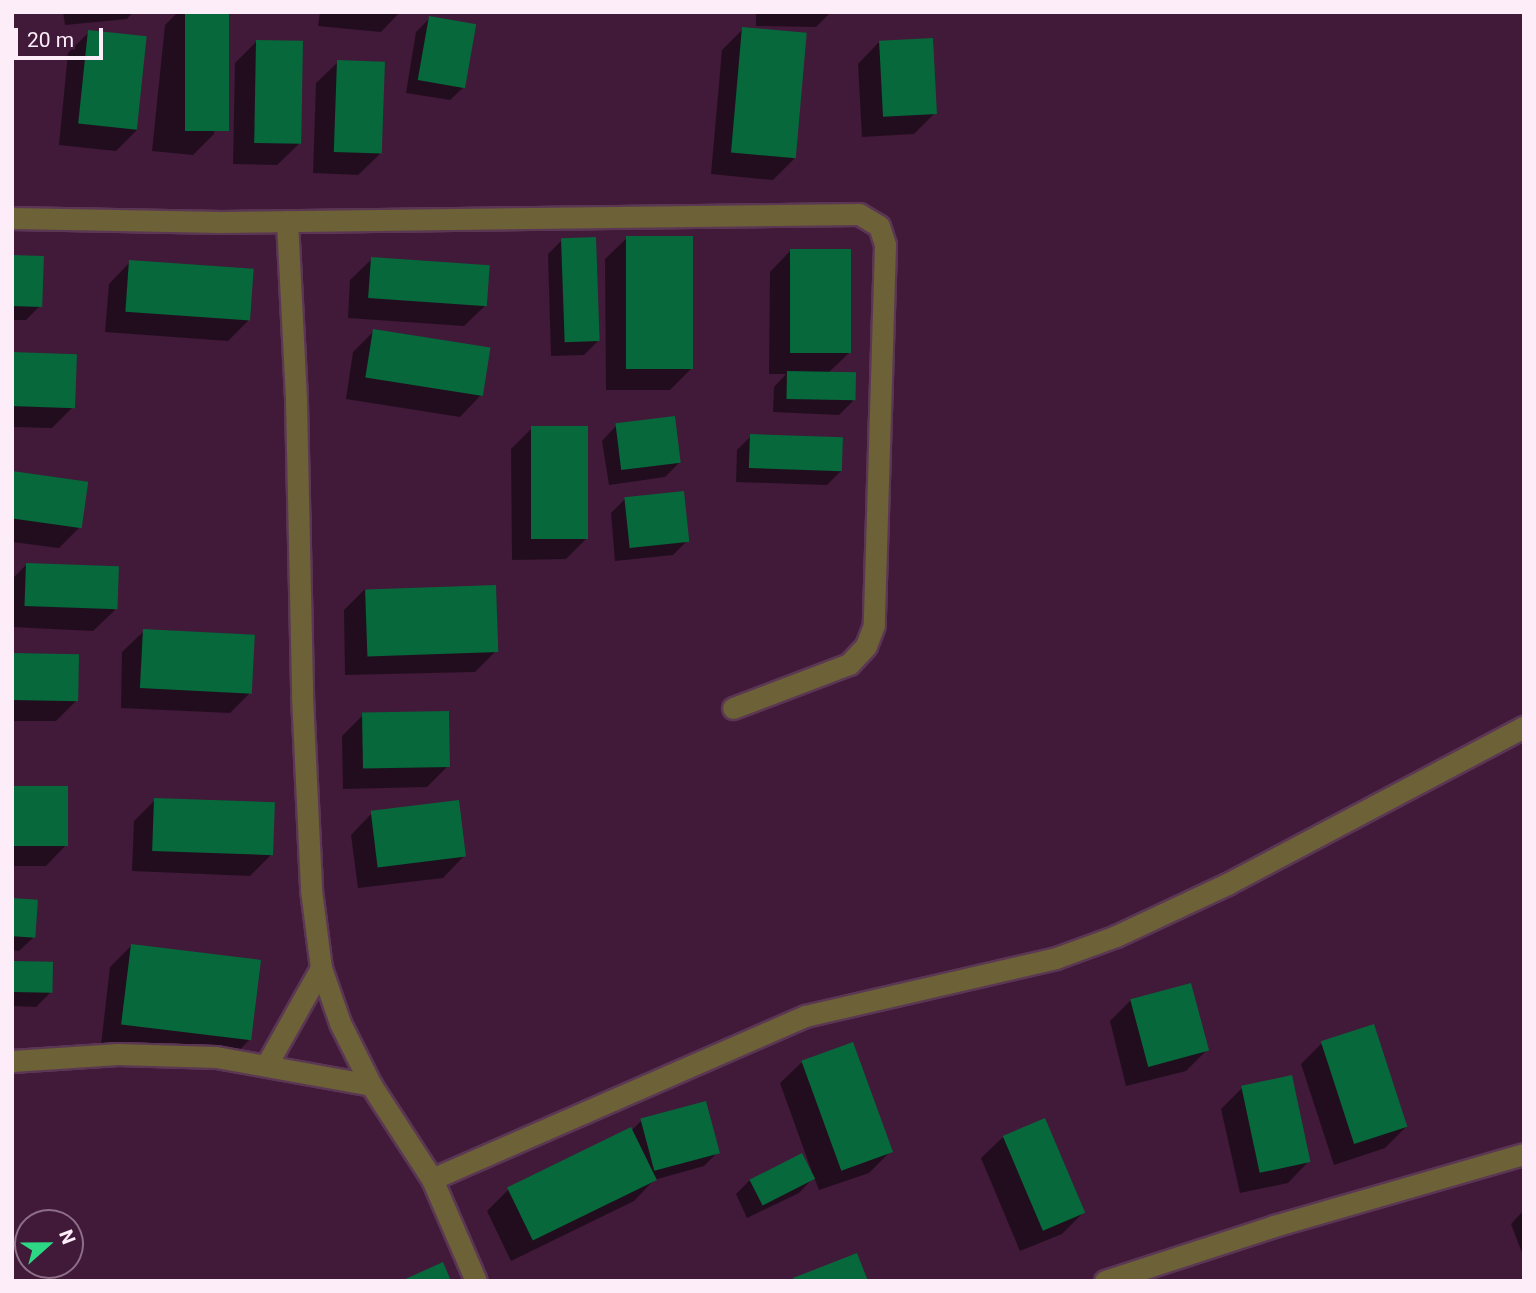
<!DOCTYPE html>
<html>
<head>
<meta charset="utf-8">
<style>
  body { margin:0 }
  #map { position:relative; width:1536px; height:1293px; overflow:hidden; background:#411939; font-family:Roboto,sans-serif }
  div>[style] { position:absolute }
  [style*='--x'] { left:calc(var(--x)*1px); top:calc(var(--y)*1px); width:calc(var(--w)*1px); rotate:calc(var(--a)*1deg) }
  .shadow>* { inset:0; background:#0007 }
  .building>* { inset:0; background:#06683b; transform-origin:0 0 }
  .roads { filter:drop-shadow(2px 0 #5b3754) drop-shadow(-2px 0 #5b3754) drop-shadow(0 2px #5b3754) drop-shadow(0 -2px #5b3754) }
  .street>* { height:21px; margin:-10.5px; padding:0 10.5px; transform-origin:10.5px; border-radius:10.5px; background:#6c6137 }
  span { translate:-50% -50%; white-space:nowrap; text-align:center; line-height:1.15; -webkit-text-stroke:5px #411939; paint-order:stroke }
  .frame { position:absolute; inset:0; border:14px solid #fdedf9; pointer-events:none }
  .north { position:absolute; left:14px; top:1209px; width:70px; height:70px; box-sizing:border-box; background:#411939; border:2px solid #8c6e86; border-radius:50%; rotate:69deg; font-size:19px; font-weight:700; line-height:28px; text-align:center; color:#fdedf9 }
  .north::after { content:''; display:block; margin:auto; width:24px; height:32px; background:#2dd884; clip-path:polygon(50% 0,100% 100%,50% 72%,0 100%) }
  .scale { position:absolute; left:14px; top:28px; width:89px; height:32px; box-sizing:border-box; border:4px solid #fdedf9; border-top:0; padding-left:9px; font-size:21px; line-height:24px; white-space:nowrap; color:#fdedf9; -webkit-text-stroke:5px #411939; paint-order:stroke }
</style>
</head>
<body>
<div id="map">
  <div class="shadow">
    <div style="clip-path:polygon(63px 12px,133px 12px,127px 19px,65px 25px)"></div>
    <div style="clip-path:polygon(178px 12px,227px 12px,214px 134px,193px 155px,152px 151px,165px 25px)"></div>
    <div style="clip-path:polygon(320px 12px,400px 12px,381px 32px,318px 26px)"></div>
    <div style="clip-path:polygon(756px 12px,831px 12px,816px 27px,756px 26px)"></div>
    <div style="clip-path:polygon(430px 18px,465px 86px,450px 100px,406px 93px,416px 32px)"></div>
    <div style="clip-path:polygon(743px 29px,794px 159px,773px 180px,711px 174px,722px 50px)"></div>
    <div style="clip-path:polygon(89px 32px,137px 130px,116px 151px,59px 145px,68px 53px)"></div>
    <div style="clip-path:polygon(257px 41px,299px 144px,277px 165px,233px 164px,235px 63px)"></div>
    <div style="clip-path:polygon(879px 42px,935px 113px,914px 134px,862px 137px,858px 64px)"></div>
    <div style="clip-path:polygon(338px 62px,380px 154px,358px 175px,313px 173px,316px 83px)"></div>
    <div style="clip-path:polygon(627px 238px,691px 369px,670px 390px,606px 390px,605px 259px)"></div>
    <div style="clip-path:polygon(562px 240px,598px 341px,584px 355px,551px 356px,548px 254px)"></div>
    <div style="clip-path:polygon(791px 250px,849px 353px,828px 373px,853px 401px,839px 415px,773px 412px,774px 387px,786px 374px,769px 374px,770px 272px)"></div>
    <div style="clip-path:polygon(12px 256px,40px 306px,26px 320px,12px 320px)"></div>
    <div style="clip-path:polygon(372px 259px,486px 305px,464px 326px,348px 318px,350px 280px)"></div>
    <div style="clip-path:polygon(130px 262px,249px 320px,228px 341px,105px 332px,109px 284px)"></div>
    <div style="clip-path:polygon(374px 331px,481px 395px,460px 417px,346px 399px,353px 352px)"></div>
    <div style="clip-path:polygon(12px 353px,73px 407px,52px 428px,12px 427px)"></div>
    <div style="clip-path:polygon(616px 426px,679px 463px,665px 477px,609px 485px,602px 441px)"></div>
    <div style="clip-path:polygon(532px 428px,587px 538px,566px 559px,512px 560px,511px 449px)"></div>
    <div style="clip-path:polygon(751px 436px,841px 471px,827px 485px,736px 482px,737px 450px)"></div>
    <div style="clip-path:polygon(12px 473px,80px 527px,59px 548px,12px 542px)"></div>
    <div style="clip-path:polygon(625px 499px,687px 541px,673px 555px,615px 561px,611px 513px)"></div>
    <div style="clip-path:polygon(27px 564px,115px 610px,93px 631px,12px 627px,12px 579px)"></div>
    <div style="clip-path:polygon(365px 589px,496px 651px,475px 672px,345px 675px,344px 610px)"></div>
    <div style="clip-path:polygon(144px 631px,251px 692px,230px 713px,121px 708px,122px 652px)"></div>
    <div style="clip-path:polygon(12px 655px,77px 700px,56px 721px,12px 721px)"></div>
    <div style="clip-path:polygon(363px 715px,448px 766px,427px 787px,343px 789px,342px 736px)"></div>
    <div style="clip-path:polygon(12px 788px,67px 844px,46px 866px,12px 866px)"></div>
    <div style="clip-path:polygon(155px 800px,271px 855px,250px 876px,132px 871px,134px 821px)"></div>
    <div style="clip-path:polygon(372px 813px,464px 856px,443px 878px,358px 888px,351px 835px)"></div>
    <div style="clip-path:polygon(12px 900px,34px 937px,19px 951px,12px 950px)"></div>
    <div style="clip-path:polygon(131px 946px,251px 1038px,230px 1060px,101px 1045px,110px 967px)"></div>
    <div style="clip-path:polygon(12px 962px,50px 993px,36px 1007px,12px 1006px)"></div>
    <div style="clip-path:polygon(1131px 1000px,1207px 1050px,1186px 1071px,1126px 1086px,1110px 1021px)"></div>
    <div style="clip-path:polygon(1322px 1043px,1406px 1127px,1385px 1148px,1334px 1165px,1301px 1064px)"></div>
    <div style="clip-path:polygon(852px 1044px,890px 1152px,869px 1173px,819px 1190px,814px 1177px,799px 1193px,747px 1218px,736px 1194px,750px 1180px,801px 1155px,810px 1173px,812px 1172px,780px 1083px,802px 1062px)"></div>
    <div style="clip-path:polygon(1242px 1088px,1309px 1161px,1288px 1183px,1240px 1193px,1221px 1109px)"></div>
    <div style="clip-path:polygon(1044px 1120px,1083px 1213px,1062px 1234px,1020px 1251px,981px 1158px,1003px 1137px)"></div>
    <div style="clip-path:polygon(641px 1121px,718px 1152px,704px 1166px,654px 1180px,634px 1201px,511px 1261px,487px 1211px,508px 1190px,631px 1131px)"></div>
    <div style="clip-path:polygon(1524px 1210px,1524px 1258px,1511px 1224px)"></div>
  </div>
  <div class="building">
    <div style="left:185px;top:12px;width:44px;height:119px"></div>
    <div style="left:429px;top:16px;width:48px;height:65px;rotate:10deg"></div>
    <div style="left:742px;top:27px;width:65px;height:126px;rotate:5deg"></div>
    <div style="left:88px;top:30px;width:59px;height:94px;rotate:6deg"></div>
    <div style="left:933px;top:38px;width:76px;height:54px;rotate:87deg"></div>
    <div style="left:256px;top:40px;width:47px;height:103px;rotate:1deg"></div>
    <div style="left:337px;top:60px;width:48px;height:92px;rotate:2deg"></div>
    <div style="left:626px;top:236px;width:67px;height:133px"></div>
    <div style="left:596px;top:237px;width:104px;height:35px;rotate:88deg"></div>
    <div style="left:790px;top:249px;width:61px;height:104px"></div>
    <div style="left:12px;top:255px;width:32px;height:51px;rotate:2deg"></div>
    <div style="left:371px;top:257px;width:119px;height:41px;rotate:4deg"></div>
    <div style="left:129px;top:260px;width:125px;height:52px;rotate:4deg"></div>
    <div style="left:373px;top:329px;width:119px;height:49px;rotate:9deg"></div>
    <div style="left:12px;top:352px;width:65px;height:54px;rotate:2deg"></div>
    <div style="left:787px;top:371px;width:69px;height:28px;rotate:1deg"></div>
    <div style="left:675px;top:416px;width:47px;height:60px;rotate:83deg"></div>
    <div style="left:531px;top:426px;width:57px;height:113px"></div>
    <div style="left:750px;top:434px;width:93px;height:34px;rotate:2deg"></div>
    <div style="left:12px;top:471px;width:77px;height:47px;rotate:8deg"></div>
    <div style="left:684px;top:491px;width:51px;height:60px;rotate:84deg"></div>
    <div style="left:26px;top:563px;width:93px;height:43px;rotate:2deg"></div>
    <div style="left:496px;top:585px;width:67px;height:131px;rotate:88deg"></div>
    <div style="left:143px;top:629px;width:112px;height:59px;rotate:3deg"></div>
    <div style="left:12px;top:653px;width:67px;height:47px;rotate:1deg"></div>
    <div style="left:449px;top:711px;width:56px;height:87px;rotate:89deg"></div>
    <div style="left:12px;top:786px;width:56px;height:60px"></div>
    <div style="left:154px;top:798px;width:121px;height:53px;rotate:2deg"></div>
    <div style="left:459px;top:800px;width:57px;height:89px;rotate:83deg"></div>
    <div style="left:12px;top:898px;width:26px;height:38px;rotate:4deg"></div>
    <div style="left:131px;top:944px;width:131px;height:81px;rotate:7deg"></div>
    <div style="left:12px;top:961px;width:41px;height:31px;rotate:1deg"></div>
    <div style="left:1191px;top:983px;width:70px;height:63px;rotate:75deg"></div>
    <div style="left:1374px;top:1024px;width:108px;height:56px;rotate:72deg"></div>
    <div style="left:853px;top:1042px;width:117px;height:55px;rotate:70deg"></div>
    <div style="left:1292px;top:1075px;width:89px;height:52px;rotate:78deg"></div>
    <div style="left:706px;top:1101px;width:54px;height:68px;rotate:75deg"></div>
    <div style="left:1045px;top:1118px;width:103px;height:46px;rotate:67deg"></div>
    <div style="left:631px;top:1127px;width:59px;height:138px;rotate:64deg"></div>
    <div style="left:802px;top:1153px;width:29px;height:59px;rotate:63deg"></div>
    <div style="clip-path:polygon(857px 1253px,868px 1281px,794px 1281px,793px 1278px)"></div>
    <div style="clip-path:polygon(443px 1262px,451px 1281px,401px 1281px)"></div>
  </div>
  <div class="roads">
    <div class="street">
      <div style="--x:12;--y:218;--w:209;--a:1.1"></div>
      <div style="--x:221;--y:222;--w:638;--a:-0.72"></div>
      <div style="--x:859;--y:214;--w:23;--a:31"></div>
      <div style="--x:879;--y:226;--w:20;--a:72"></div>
      <div style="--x:885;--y:245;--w:380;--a:91.7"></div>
      <div style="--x:874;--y:625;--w:22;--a:111"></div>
      <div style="--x:866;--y:646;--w:25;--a:133"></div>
      <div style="--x:849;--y:664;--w:124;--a:159.2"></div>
      <div style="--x:287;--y:221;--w:180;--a:87.1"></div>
      <div style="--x:296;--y:401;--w:295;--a:88.8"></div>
      <div style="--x:302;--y:696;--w:194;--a:87.3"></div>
      <div style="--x:311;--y:890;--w:79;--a:82.7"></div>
      <div style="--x:321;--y:968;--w:58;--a:70.9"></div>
      <div style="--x:340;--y:1023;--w:69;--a:63.4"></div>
      <div style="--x:371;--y:1085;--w:112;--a:57"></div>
      <div style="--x:432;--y:1179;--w:111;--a:66.7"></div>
      <div style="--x:12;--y:1061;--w:106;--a:-3.8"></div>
      <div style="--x:118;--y:1054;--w:98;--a:1.8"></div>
      <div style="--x:216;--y:1057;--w:158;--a:10.2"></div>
      <div style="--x:267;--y:1064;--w:110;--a:-60.6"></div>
      <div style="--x:432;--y:1179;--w:407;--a:-23.6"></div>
      <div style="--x:805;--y:1016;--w:258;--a:-13"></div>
      <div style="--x:1056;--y:958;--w:64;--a:-20.1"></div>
      <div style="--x:1116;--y:936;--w:123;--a:-25.1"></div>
      <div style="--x:1227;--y:884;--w:336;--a:-27.9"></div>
      <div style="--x:1105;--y:1281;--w:178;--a:-18"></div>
      <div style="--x:1274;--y:1226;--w:260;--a:-16.1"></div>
    </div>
  </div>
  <div class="frame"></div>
  <div class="north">N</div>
  <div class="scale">20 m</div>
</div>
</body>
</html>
